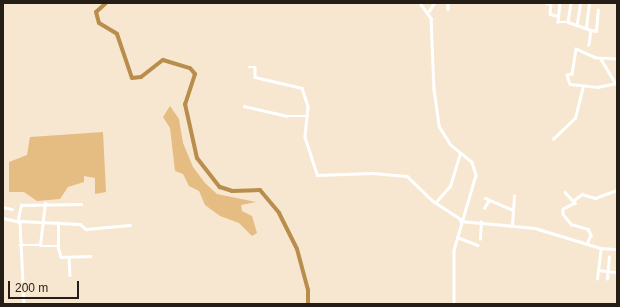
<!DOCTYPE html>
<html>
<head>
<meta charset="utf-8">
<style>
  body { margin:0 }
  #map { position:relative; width:620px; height:307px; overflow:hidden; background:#f7e7d0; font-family:Helvetica,sans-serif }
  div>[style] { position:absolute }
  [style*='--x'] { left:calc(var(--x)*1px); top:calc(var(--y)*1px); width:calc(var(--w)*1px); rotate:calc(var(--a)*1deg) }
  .green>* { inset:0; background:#e5bc81 }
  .river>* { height:4px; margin:-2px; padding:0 2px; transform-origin:2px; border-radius:2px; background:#b98d4b }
  .minor>* { height:2.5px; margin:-1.25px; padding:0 1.25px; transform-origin:1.25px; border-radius:1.25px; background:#fff }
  span { translate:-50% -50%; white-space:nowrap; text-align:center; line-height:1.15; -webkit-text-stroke:4px #f7e7d0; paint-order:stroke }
  .frame { position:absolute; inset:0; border:4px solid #241e16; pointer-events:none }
  .scale { position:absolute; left:8px; top:281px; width:71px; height:18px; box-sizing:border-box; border:2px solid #241e16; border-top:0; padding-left:5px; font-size:12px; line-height:14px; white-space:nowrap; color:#241e16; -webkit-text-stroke:3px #f7e7d0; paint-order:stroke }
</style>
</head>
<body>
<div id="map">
  <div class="green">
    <div style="clip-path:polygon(170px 106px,179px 119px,183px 143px,193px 167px,205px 183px,217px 194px,256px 202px,241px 205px,242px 211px,252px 216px,257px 233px,252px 236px,239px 223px,220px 216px,205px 205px,199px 191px,189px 186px,183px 174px,175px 171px,170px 128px,163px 117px)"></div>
    <div style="clip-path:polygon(103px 132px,106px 192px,95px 194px,95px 178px,84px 176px,84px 182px,68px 187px,60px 199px,37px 201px,24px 192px,9px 192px,9px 162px,27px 155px,30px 137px)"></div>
  </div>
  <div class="river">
    <div style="--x:106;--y:3;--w:13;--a:138"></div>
    <div style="--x:96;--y:12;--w:11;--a:75"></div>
    <div style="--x:99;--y:23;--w:21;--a:31"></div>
    <div style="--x:117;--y:34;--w:46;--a:71.2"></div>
    <div style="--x:132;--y:78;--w:9;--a:-6"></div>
    <div style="--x:141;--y:77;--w:28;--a:-38"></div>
    <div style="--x:163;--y:60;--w:28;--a:17"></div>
    <div style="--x:190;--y:68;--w:8;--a:50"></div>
    <div style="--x:195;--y:74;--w:32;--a:108"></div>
    <div style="--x:185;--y:104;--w:55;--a:77.5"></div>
    <div style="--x:197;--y:158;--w:37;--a:52"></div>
    <div style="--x:220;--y:187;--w:13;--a:18"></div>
    <div style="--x:232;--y:191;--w:28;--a:-2"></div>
    <div style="--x:260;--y:190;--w:30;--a:50"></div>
    <div style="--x:279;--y:213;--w:40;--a:63.4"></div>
    <div style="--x:297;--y:249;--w:42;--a:75"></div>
    <div style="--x:308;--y:290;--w:14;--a:90"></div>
  </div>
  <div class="minor">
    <div style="--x:420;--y:3;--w:19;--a:54"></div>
    <div style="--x:431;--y:18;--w:71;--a:87.6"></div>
    <div style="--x:434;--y:89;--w:37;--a:82"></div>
    <div style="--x:439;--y:126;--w:22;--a:58"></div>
    <div style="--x:451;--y:145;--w:27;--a:39"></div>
    <div style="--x:472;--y:162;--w:14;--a:73"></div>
    <div style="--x:476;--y:175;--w:78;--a:106.3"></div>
    <div style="--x:454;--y:250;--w:54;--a:90"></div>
    <div style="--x:448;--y:3;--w:6;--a:90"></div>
    <div style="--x:546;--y:3;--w:4;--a:14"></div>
    <div style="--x:551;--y:3;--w:11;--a:95"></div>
    <div style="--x:550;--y:14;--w:8;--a:14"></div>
    <div style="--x:560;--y:3;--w:19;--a:96"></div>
    <div style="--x:558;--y:22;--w:10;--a:0"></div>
    <div style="--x:571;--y:3;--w:19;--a:99"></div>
    <div style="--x:568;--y:22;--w:24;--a:19"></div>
    <div style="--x:591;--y:30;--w:15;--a:98"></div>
    <div style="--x:429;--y:11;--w:9;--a:-58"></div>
    <div style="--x:577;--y:23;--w:20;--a:-81"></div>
    <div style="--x:586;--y:27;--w:24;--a:-83"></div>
    <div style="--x:591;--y:30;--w:5;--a:11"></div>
    <div style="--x:596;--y:31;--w:21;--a:-85"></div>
    <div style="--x:601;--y:59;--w:27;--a:59"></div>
    <div style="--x:617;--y:59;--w:21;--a:-177"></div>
    <div style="--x:596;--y:58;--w:22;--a:-156"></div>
    <div style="--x:576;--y:49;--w:25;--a:99"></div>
    <div style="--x:572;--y:74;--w:5;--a:169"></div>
    <div style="--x:567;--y:75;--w:9;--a:72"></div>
    <div style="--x:570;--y:84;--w:27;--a:6"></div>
    <div style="--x:597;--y:87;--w:20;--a:-11"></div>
    <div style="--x:249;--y:67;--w:6;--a:0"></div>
    <div style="--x:255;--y:67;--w:10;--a:90"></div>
    <div style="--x:255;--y:77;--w:48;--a:13.2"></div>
    <div style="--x:302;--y:88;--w:20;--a:72"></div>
    <div style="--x:308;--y:107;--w:30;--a:96"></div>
    <div style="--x:305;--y:137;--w:40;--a:72"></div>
    <div style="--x:317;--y:175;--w:55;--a:-2.1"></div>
    <div style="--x:372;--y:173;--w:35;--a:5"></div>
    <div style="--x:407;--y:176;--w:36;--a:44"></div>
    <div style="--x:433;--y:201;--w:33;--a:33"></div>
    <div style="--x:244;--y:106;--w:44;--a:13.1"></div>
    <div style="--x:287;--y:116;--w:20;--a:0"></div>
    <div style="--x:553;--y:139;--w:30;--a:-44"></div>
    <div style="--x:575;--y:118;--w:33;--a:-76"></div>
    <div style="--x:565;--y:192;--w:15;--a:48"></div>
    <div style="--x:575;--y:203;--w:13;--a:153"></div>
    <div style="--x:563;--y:209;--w:5;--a:90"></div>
    <div style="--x:563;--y:214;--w:13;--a:51"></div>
    <div style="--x:571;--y:224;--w:18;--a:16"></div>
    <div style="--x:588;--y:229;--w:7;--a:63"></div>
    <div style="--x:591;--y:235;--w:10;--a:114"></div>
    <div style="--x:485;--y:198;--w:30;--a:23"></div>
    <div style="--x:574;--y:200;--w:10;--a:-37"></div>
    <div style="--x:582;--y:194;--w:14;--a:17"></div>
    <div style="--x:595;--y:198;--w:23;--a:-20"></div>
    <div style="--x:435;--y:203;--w:23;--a:-49"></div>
    <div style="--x:450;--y:186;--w:34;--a:-73"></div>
    <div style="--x:3;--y:207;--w:9;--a:13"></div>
    <div style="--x:484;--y:208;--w:9;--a:-58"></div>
    <div style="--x:3;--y:218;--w:17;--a:13"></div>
    <div style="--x:20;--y:222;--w:82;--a:87.2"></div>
    <div style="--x:18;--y:219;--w:14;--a:-78"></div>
    <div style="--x:21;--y:205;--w:60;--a:-1"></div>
    <div style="--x:19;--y:221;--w:61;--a:2.8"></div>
    <div style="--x:80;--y:224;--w:8;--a:40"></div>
    <div style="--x:86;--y:229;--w:44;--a:-5.2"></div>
    <div style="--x:460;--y:221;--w:75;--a:5.3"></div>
    <div style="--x:535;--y:228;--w:69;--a:16.9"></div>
    <div style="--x:601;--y:248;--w:16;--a:4"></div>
    <div style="--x:512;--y:225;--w:29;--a:-86"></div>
    <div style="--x:457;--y:237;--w:22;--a:21"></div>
    <div style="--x:480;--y:239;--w:17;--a:-87"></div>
    <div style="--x:20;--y:245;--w:20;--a:0"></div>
    <div style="--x:40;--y:245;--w:42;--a:-83.2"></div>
    <div style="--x:40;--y:246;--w:18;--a:0"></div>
    <div style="--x:58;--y:246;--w:23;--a:-90"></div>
    <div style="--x:58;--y:246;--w:11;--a:75"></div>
    <div style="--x:61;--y:257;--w:29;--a:-2"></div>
    <div style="--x:69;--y:257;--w:18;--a:87"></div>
    <div style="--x:598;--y:270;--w:17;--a:7"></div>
    <div style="--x:597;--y:279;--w:31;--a:-83"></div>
    <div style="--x:607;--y:279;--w:22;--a:-85"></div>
  </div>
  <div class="frame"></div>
  <div class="scale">200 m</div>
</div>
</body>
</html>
